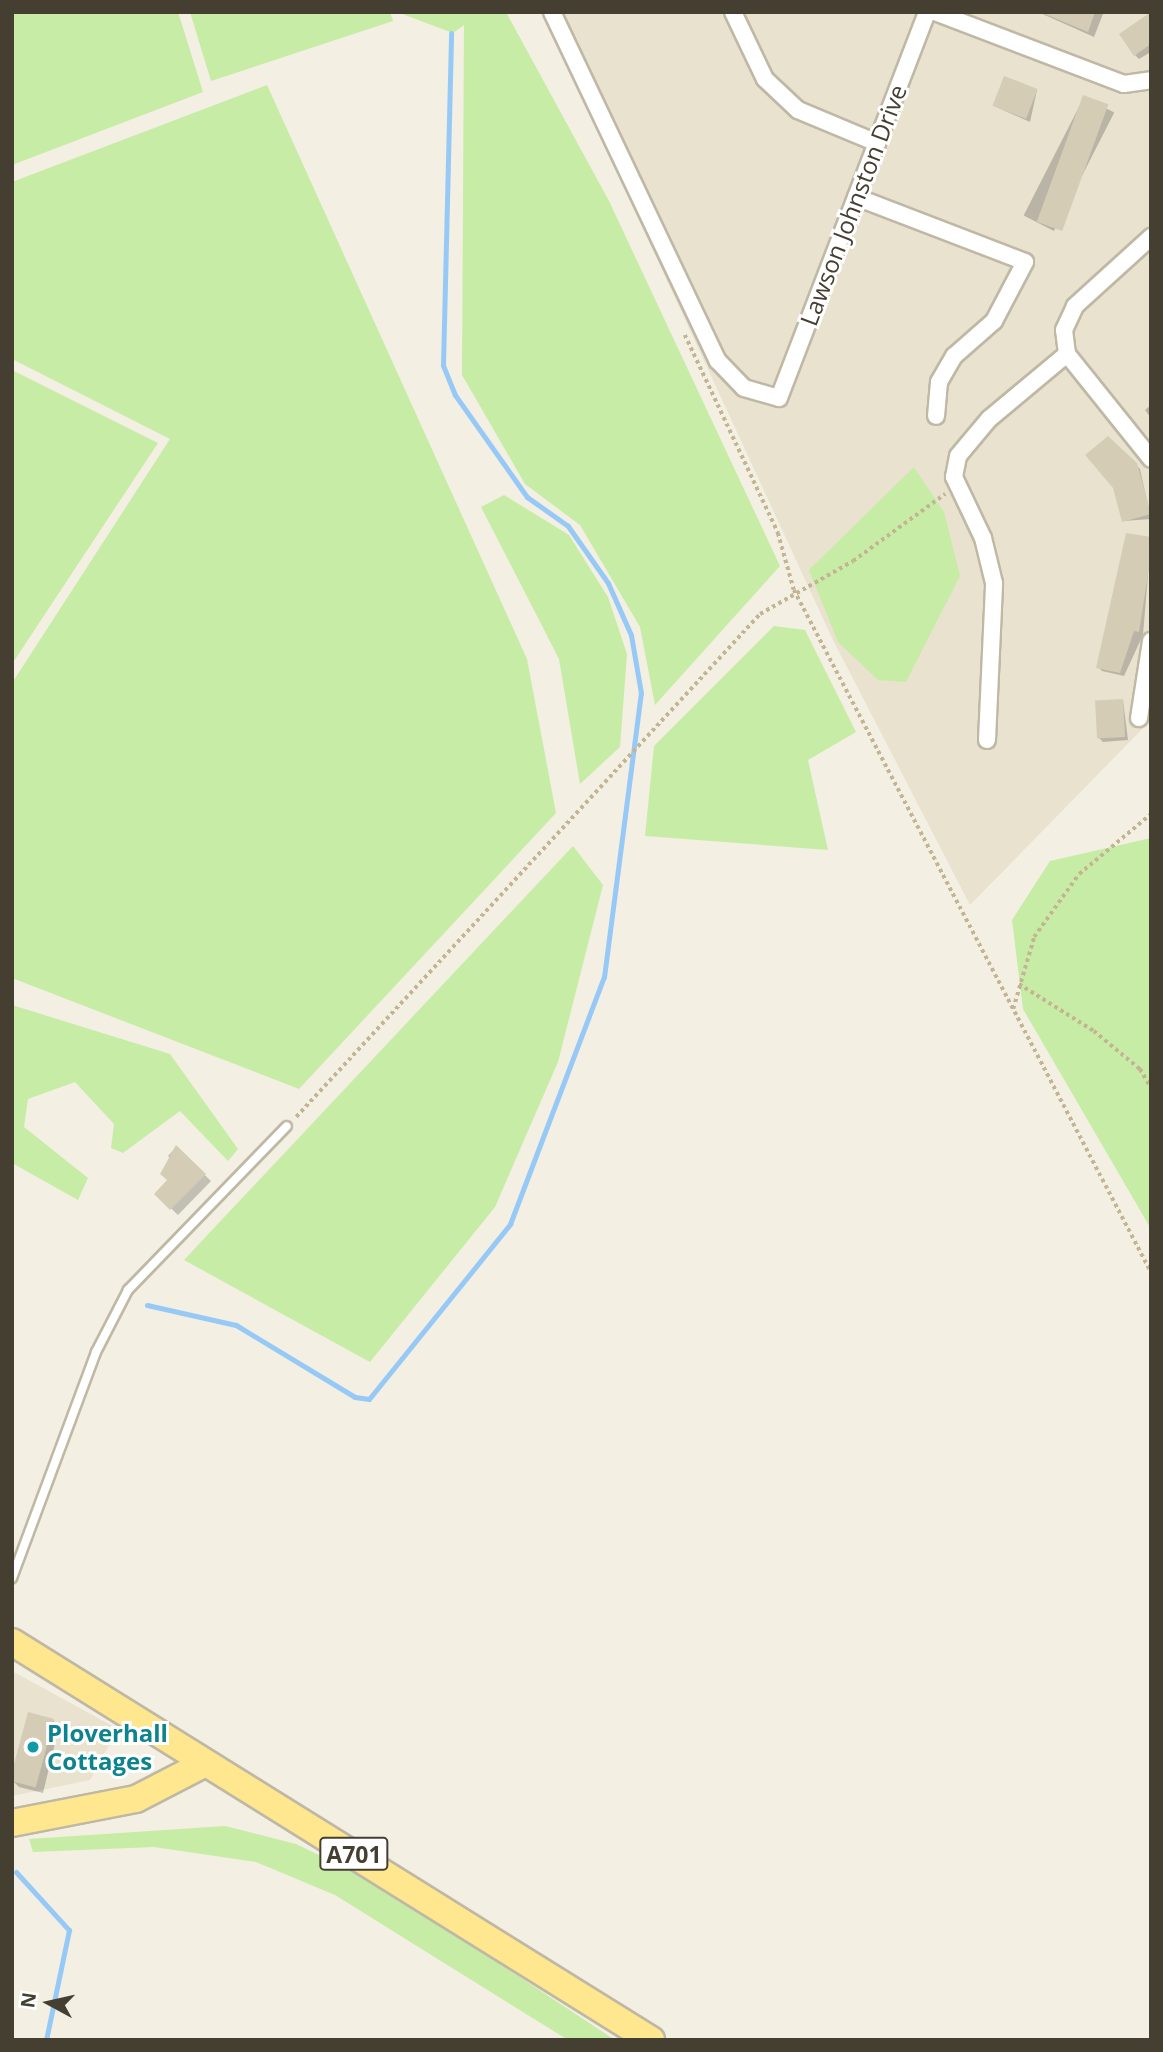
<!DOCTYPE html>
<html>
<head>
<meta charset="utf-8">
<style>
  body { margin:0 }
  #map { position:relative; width:1163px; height:2052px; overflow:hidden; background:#f3efe2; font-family:"Open Sans",sans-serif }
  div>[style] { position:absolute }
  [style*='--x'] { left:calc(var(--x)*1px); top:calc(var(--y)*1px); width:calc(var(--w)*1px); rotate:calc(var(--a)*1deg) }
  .residential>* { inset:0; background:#e8e2cf }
  .green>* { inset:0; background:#c7eca6 }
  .shadow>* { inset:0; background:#0003; transform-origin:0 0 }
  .stream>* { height:5px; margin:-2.5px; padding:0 2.5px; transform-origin:2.5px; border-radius:2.5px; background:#97c9f7 }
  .building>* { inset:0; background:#d5ccb6; transform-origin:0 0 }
  .path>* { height:3.5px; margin-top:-1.75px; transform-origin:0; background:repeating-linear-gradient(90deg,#c3b593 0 3.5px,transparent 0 7px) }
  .roads { filter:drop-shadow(2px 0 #bfb8a4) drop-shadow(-2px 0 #bfb8a4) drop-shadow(0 2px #bfb8a4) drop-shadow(0 -2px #bfb8a4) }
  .service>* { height:8px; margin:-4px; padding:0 4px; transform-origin:4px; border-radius:4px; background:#fff }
  .minor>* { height:16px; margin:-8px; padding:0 8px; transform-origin:8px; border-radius:8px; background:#fff }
  .primary>* { height:26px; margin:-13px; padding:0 13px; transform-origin:13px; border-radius:13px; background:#ffe78f }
  .dots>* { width:19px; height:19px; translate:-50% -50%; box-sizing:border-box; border:4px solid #fff; border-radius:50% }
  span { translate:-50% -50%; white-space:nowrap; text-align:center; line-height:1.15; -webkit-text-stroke:6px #fff; paint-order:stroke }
  .shield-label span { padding:2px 5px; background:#fff; border:2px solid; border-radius:5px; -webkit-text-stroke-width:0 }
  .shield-label { font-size:23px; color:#453f32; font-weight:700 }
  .street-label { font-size:24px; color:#453f32 }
  .culture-label { font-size:24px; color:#0d838f; font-weight:700 }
  .left { translate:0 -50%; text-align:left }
  .frame { position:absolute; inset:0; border:14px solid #453f32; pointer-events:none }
  .north { position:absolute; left:14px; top:1968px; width:70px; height:70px; -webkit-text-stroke:5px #fff; paint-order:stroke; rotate:278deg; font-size:19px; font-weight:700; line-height:28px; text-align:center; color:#453f32 }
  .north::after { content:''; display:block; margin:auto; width:24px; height:32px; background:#453f32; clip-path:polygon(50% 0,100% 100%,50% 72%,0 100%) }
</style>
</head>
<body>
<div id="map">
  <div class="residential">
    <div style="clip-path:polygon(543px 12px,1151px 12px,1151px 720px,970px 905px,833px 640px)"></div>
    <div style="clip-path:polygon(12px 1671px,118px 1729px,90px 1780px,12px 1796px)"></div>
  </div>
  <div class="green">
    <div style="clip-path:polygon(12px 12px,178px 12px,203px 92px,12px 165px)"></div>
    <div style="clip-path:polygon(190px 12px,390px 12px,393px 21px,211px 81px)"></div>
    <div style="clip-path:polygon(397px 12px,506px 12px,609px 201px,780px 566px,655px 705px,640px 627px,580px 525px,525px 484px,462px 375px,464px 25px,453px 33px)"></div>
    <div style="clip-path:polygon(267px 85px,527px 659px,556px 813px,299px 1089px,12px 978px,12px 683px,170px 439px,12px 359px,12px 182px)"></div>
    <div style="clip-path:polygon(12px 370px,158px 443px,12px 664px)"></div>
    <div style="clip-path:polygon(914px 467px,944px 512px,960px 576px,906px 682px,878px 680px,838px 642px,809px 570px)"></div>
    <div style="clip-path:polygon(504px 495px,569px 535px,608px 597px,627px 654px,620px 747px,580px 784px,559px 659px,481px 507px)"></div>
    <div style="clip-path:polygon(774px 626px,805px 630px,856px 732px,808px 760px,828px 850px,645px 836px,654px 746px)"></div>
    <div style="clip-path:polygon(1151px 838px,1151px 1229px,1023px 1009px,1012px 920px,1050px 861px)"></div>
    <div style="clip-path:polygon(573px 846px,603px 885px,558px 1062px,495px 1207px,370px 1362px,184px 1260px)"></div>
    <div style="clip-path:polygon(12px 1005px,170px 1054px,238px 1149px,228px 1161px,180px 1111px,123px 1153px,111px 1148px,114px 1124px,75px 1082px,28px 1099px,24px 1127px,88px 1178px,78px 1200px,12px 1163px)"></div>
    <div style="clip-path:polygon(225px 1826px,296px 1844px,379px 1884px,615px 2040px,568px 2040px,335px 1895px,256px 1862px,154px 1847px,33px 1852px,29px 1839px)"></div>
  </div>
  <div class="shadow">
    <div style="clip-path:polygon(1038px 12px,1101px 12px,1103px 14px,1094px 37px)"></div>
    <div style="clip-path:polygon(1151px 22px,1151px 52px,1139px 59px,1135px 55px)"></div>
    <div style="clip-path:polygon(1037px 90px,1030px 122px,994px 106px)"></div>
    <div style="left:1084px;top:97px;width:34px;height:133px;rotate:27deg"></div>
    <div style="clip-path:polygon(1151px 405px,1151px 418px,1145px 410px)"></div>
    <div style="clip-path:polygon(1108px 438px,1140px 469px,1151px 519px,1124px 521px)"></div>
    <div style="clip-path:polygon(1151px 539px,1143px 635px,1124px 676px,1102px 671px,1098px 667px)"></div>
    <div style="clip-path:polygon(1123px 700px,1128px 740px,1103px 742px,1099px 738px)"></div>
    <div style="clip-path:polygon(176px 1147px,211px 1181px,178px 1215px,156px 1194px,169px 1180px,174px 1162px,168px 1156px)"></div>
    <div style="clip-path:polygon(53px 1720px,59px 1727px,43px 1793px,19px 1787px,13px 1781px)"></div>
  </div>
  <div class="stream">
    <div style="--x:147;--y:1305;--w:91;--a:12.7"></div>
    <div style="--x:236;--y:1325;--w:139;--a:31.2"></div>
    <div style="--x:355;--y:1397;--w:14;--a:8"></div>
    <div style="--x:369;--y:1399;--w:225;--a:-51.1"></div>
    <div style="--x:510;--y:1224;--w:264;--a:-69.2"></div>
    <div style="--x:604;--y:977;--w:286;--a:-82.6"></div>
    <div style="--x:641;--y:693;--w:59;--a:-99.8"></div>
    <div style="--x:631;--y:635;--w:57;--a:-113.9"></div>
    <div style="--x:608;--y:583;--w:70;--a:-125.1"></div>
    <div style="--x:568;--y:526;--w:50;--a:-144.7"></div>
    <div style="--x:527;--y:497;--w:125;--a:-125.2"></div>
    <div style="--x:455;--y:395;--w:32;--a:-112"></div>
    <div style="--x:443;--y:365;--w:332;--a:-88.6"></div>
    <div style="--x:16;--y:1872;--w:79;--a:47.6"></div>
    <div style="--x:69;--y:1930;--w:112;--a:101.8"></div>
  </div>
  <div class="building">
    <div style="clip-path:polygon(1040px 12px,1095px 12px,1088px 32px)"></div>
    <div style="clip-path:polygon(1151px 12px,1151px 44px,1134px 56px,1119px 34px)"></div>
    <div style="left:1004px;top:76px;width:36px;height:32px;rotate:21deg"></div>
    <div style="left:1083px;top:95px;width:27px;height:135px;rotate:20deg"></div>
    <div style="clip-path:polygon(1108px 436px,1137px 463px,1151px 514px,1122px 522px,1113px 488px,1085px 455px)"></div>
    <div style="clip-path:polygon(1126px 533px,1151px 537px,1151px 555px,1139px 632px,1134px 631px,1120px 673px,1096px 668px)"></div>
    <div style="left:1123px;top:699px;width:38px;height:28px;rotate:87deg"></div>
    <div style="clip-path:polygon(176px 1145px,206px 1174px,170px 1210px,154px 1194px,167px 1180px,160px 1174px)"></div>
    <div style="left:28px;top:1712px;width:27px;height:71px;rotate:15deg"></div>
  </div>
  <div class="path">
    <div style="--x:685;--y:335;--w:219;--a:64.8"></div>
    <div style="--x:778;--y:533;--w:59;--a:74.3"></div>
    <div style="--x:794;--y:590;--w:770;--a:62.37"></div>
    <div style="--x:1019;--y:984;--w:89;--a:32.1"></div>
    <div style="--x:1094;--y:1031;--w:60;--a:39.6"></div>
    <div style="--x:1140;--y:1069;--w:21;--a:59"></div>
    <div style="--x:1013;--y:1009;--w:75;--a:-73.7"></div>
    <div style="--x:1034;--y:937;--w:77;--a:-54.5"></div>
    <div style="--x:1079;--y:874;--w:94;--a:-39.8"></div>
    <div style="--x:296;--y:1117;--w:684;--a:-47.31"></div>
    <div style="--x:760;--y:614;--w:107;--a:-29.7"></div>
    <div style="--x:853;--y:561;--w:114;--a:-36.1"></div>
  </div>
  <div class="roads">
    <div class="service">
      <div style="--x:12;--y:1578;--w:241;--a:-69.6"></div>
      <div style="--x:96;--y:1352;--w:70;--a:-62.7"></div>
      <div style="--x:128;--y:1290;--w:228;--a:-45.9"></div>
    </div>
    <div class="minor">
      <div style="--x:552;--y:12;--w:386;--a:64.6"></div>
      <div style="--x:718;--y:361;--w:37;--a:46"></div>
      <div style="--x:744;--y:388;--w:36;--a:16"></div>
      <div style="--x:779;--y:398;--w:413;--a:-69"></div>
      <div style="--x:733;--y:12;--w:74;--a:64.5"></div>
      <div style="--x:765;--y:79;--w:45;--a:43.2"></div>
      <div style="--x:798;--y:110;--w:86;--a:22.7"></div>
      <div style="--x:935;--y:12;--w:202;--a:20.9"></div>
      <div style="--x:1124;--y:84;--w:27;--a:-8"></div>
      <div style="--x:856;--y:197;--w:181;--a:21"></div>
      <div style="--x:1025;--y:262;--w:67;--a:117.7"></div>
      <div style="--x:994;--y:321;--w:53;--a:138.8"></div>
      <div style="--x:954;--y:356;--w:30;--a:120"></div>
      <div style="--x:939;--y:382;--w:34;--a:95"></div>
      <div style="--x:1067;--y:354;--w:134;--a:51.3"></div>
      <div style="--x:1139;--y:718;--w:78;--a:-81.1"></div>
      <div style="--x:987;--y:740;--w:157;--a:-87.4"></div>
      <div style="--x:994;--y:583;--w:46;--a:-103.7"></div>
      <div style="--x:983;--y:538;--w:68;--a:-115.4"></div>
      <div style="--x:954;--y:477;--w:21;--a:-79"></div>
      <div style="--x:958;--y:456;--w:48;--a:-50"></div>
      <div style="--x:989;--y:419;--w:102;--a:-39.8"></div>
      <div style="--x:1067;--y:354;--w:24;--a:-97"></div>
      <div style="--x:1064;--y:330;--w:26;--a:-65"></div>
      <div style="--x:1075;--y:306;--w:103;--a:-42.2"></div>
    </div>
    <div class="primary">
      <div style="--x:12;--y:1642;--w:753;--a:31.92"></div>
      <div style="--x:12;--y:1823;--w:126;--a:-11"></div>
      <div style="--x:136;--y:1799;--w:74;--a:-27.3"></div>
    </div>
  </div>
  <div class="dots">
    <div style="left:33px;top:1747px;background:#0f9aa8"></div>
  </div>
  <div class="shield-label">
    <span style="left:354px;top:1854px">A701</span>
  </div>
  <div class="street-label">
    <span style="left:853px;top:205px;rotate:-69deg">Lawson Johnston Drive</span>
  </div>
  <div class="culture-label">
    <span class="left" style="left:47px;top:1747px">Ploverhall<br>Cottages</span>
  </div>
  <div class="frame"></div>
  <div class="north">N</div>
</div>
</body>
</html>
